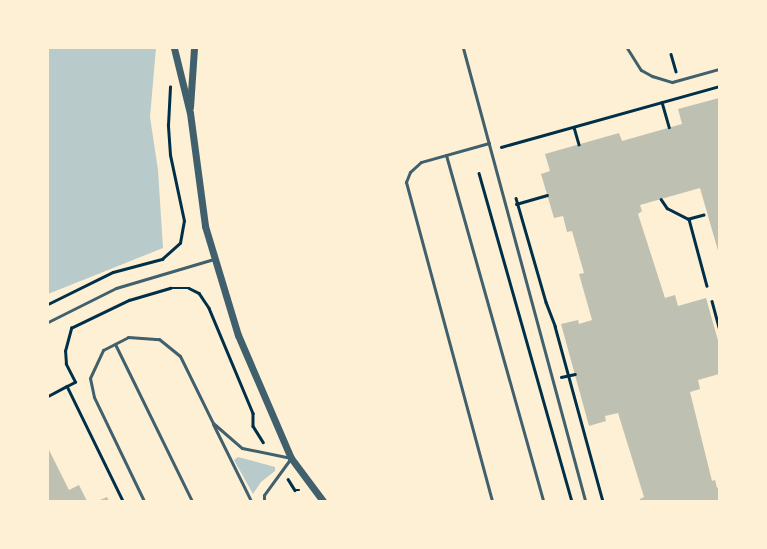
<!DOCTYPE html>
<html>
<head>
<meta charset="utf-8">
<style>
  body { margin:0 }
  #map { position:relative; width:767px; height:549px; overflow:hidden; background:#fdf0d5; font-family:"Work Sans",sans-serif }
  div>[style] { position:absolute }
  [style*='--x'] { left:calc(var(--x)*1px); top:calc(var(--y)*1px); width:calc(var(--w)*1px); rotate:calc(var(--a)*1deg) }
  .green>* { inset:0; background:#b9caca }
  .building>* { inset:0; background:#bec0b2 }
  .path>* { height:2.5px; margin:-1.25px; padding:0 1.25px; transform-origin:1.25px; border-radius:1.25px; background:#003049 }
  .service>* { height:3px; margin:-1.5px; padding:0 1.5px; transform-origin:1.5px; border-radius:1.5px; background:#3f606c }
  .tertiary>* { height:7px; margin:-3.5px; padding:0 3.5px; transform-origin:3.5px; border-radius:3.5px; background:#3f606c }
  span { translate:-50% -50%; white-space:nowrap; text-align:center; line-height:1.15; -webkit-text-stroke:4px #fdf0d5; paint-order:stroke }
  .frame { position:absolute; inset:0; border:49px solid #fdf0d5; pointer-events:none }
</style>
</head>
<body>
<div id="map">
  <div class="green">
    <div style="clip-path:polygon(48px 48px,156px 48px,150px 117px,158px 170px,163px 248px,48px 294px)"></div>
    <div style="clip-path:polygon(238px 457px,275px 467px,275px 471px,261px 482px,253px 494px,234px 460px)"></div>
  </div>
  <div class="building">
    <div style="clip-path:polygon(719px 98px,719px 254px,700px 188px,640px 205px,642px 211px,638px 214px,665px 298px,675px 295px,678px 306px,706px 298px,719px 344px,719px 374px,698px 380px,700px 389px,690px 392px,712px 481px,715px 480px,717px 488px,719px 487px,719px 501px,640px 501px,640px 499px,644px 497px,618px 413px,605px 416px,606px 421px,589px 426px,561px 324px,578px 320px,579px 324px,592px 320px,579px 274px,584px 273px,572px 231px,567px 232px,563px 216px,554px 218px,541px 174px,550px 171px,545px 154px,619px 133px,622px 141px,682px 124px,678px 109px)"></div>
    <div style="clip-path:polygon(48px 448px,69px 490px,79px 485px,87px 501px,48px 501px)"></div>
    <div style="clip-path:polygon(107px 497px,109px 501px,98px 501px)"></div>
  </div>
  <div class="path">
    <div style="--x:671;--y:54;--w:18;--a:74"></div>
    <div style="--x:662;--y:102;--w:26;--a:74"></div>
    <div style="--x:574;--y:127;--w:18;--a:74"></div>
    <div style="--x:501;--y:147;--w:226;--a:-15.6"></div>
    <div style="--x:479;--y:173;--w:341;--a:74.2"></div>
    <div style="--x:516;--y:198;--w:108;--a:73.9"></div>
    <div style="--x:546;--y:302;--w:26;--a:69"></div>
    <div style="--x:555;--y:326;--w:181;--a:74.7"></div>
    <div style="--x:661;--y:199;--w:11;--a:56"></div>
    <div style="--x:667;--y:208;--w:25;--a:27"></div>
    <div style="--x:516;--y:204;--w:32;--a:-16"></div>
    <div style="--x:704;--y:215;--w:16;--a:165"></div>
    <div style="--x:689;--y:219;--w:69;--a:75"></div>
    <div style="--x:712;--y:301;--w:27;--a:75"></div>
    <div style="--x:48;--y:304;--w:72;--a:-26.2"></div>
    <div style="--x:113;--y:272;--w:51;--a:-14.9"></div>
    <div style="--x:162;--y:259;--w:24;--a:-42"></div>
    <div style="--x:180;--y:243;--w:22;--a:-80"></div>
    <div style="--x:184;--y:221;--w:67;--a:-102"></div>
    <div style="--x:170;--y:155;--w:30;--a:-94"></div>
    <div style="--x:168;--y:125;--w:38;--a:-87"></div>
    <div style="--x:561;--y:377;--w:14;--a:-12"></div>
    <div style="--x:67;--y:386;--w:9;--a:-27"></div>
    <div style="--x:75;--y:382;--w:20;--a:-117"></div>
    <div style="--x:66;--y:364;--w:13;--a:-94"></div>
    <div style="--x:65;--y:351;--w:24;--a:-75"></div>
    <div style="--x:71;--y:328;--w:64;--a:-25.8"></div>
    <div style="--x:129;--y:300;--w:43;--a:-16.3"></div>
    <div style="--x:170;--y:288;--w:19;--a:0"></div>
    <div style="--x:189;--y:288;--w:11;--a:27"></div>
    <div style="--x:199;--y:293;--w:18;--a:56"></div>
    <div style="--x:209;--y:308;--w:114;--a:67.3"></div>
    <div style="--x:253;--y:413;--w:13;--a:90"></div>
    <div style="--x:253;--y:426;--w:19;--a:58"></div>
    <div style="--x:48;--y:396;--w:21;--a:-28"></div>
    <div style="--x:67;--y:386;--w:128;--a:64"></div>
    <div style="--x:288;--y:479;--w:13;--a:58"></div>
    <div style="--x:295;--y:490;--w:4;--a:0"></div>
  </div>
  <div class="service">
    <div style="--x:463;--y:48;--w:469;--a:74.9"></div>
    <div style="--x:627;--y:48;--w:26;--a:58"></div>
    <div style="--x:641;--y:70;--w:13;--a:29"></div>
    <div style="--x:652;--y:76;--w:21;--a:17"></div>
    <div style="--x:672;--y:82;--w:49;--a:-15.5"></div>
    <div style="--x:489;--y:143;--w:71;--a:164.4"></div>
    <div style="--x:421;--y:162;--w:15;--a:138"></div>
    <div style="--x:410;--y:172;--w:11;--a:112"></div>
    <div style="--x:406;--y:182;--w:330;--a:74.9"></div>
    <div style="--x:446;--y:155;--w:359;--a:74.3"></div>
    <div style="--x:48;--y:322;--w:76;--a:-26.6"></div>
    <div style="--x:116;--y:288;--w:102;--a:-16.5"></div>
    <div style="--x:115;--y:344;--w:175;--a:63.9"></div>
    <div style="--x:213;--y:424;--w:86;--a:63.7"></div>
    <div style="--x:144;--y:501;--w:115;--a:-115.7"></div>
    <div style="--x:94;--y:397;--w:19;--a:-102"></div>
    <div style="--x:90;--y:378;--w:31;--a:-65"></div>
    <div style="--x:103;--y:350;--w:28;--a:-27"></div>
    <div style="--x:128;--y:337;--w:31;--a:4"></div>
    <div style="--x:159;--y:339;--w:27;--a:39"></div>
    <div style="--x:180;--y:356;--w:75;--a:63.8"></div>
    <div style="--x:213;--y:423;--w:38;--a:41"></div>
    <div style="--x:242;--y:448;--w:50;--a:11.5"></div>
    <div style="--x:291;--y:458;--w:46;--a:126.1"></div>
    <div style="--x:264;--y:495;--w:6;--a:90"></div>
  </div>
  <div class="tertiary">
    <div style="--x:174;--y:48;--w:67;--a:76.2"></div>
    <div style="--x:190;--y:113;--w:114;--a:82.4"></div>
    <div style="--x:205;--y:226;--w:114;--a:73.2"></div>
    <div style="--x:238;--y:335;--w:134;--a:66.7"></div>
    <div style="--x:291;--y:458;--w:54;--a:53.3"></div>
    <div style="--x:190;--y:107;--w:59;--a:-86.1"></div>
  </div>
  <div class="frame"></div>
</div>
</body>
</html>
